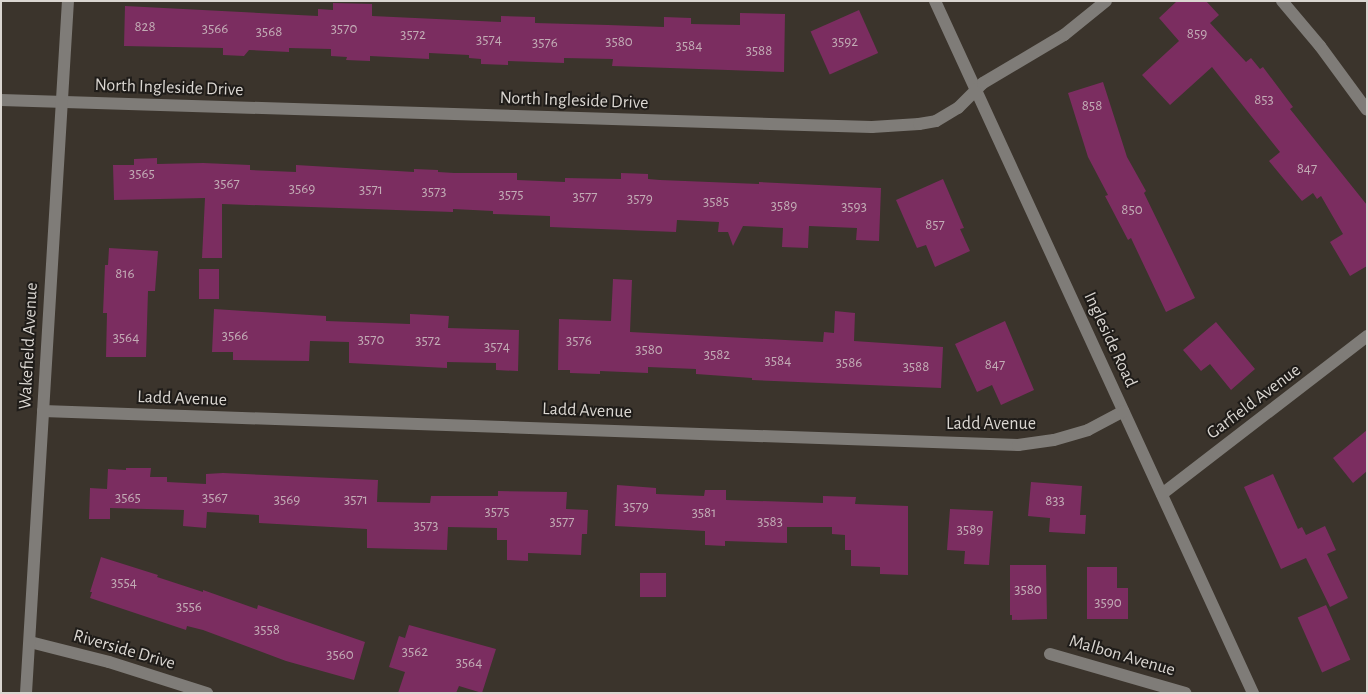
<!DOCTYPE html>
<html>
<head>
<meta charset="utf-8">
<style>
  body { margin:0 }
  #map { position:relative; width:1368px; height:694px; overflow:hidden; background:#3b342c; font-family:"Alegreya Sans",sans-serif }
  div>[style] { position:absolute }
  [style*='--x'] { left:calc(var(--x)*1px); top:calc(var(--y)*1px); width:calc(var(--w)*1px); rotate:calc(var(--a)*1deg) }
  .building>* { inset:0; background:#7b2d60; transform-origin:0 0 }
  .minor>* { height:12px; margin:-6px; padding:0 6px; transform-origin:6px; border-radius:6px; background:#7f7c78 }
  span { translate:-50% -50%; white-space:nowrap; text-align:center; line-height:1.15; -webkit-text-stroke:4px #1f1c19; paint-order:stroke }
  .number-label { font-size:15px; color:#c2acb5 }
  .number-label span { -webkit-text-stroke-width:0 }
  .street-label { font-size:18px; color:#dad6d1 }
  .frame { position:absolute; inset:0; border:2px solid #dad6d1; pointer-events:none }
</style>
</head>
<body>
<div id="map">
  <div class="building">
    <div style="clip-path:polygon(1177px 1px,1206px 1px,1219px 15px,1210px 23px,1246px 62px,1251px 58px,1260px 69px,1263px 67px,1293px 107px,1290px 109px,1367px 205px,1367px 266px,1350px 276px,1330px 242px,1343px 234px,1321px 196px,1317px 199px,1313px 193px,1302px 201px,1269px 161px,1280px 152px,1212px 67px,1170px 105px,1142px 75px,1179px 41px,1159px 18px)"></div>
    <div style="clip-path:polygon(333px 3px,372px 4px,372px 16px,501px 22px,501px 16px,535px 17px,535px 23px,608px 25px,664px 27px,664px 17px,691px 18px,691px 24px,740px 25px,740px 13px,785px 14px,784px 72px,612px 66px,613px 59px,564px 58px,564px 63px,508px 61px,508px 65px,481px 64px,481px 59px,469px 58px,469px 55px,429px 53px,429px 59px,370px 56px,370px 61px,346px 60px,347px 57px,331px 56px,331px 49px,289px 48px,289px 52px,249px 50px,244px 56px,223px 55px,223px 48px,124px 46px,125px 6px,318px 16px,318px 9px,333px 10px)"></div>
    <div style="left:859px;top:10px;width:47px;height:53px;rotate:66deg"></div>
    <div style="clip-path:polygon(1103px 82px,1127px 157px,1146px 191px,1144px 193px,1195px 298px,1166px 312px,1131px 238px,1128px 240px,1105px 196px,1108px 195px,1088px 157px,1068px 93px)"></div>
    <div style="clip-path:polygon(157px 158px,157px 164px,203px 163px,250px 165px,250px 170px,296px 172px,296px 165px,414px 172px,414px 169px,438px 170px,438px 172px,454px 173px,517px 173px,517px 180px,565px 182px,565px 178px,621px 179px,621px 173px,648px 174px,648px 179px,660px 180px,759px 184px,759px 182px,881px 188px,879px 241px,856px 240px,857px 228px,809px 226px,808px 248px,782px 247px,783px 228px,743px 226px,733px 246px,728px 232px,718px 232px,719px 222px,677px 220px,676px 232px,550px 227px,550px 216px,493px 214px,493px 211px,453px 209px,453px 212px,222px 204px,222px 258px,202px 258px,205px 198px,114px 200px,113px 165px,134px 165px,134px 159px)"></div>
    <div style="clip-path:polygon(943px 179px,964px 228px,960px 229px,970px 251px,935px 267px,926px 245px,917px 248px,896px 200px)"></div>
    <div style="clip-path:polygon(109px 248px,158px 251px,155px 291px,148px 291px,146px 357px,106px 357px,107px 313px,103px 313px,105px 265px,108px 265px)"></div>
    <div style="left:199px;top:269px;width:20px;height:30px"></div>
    <div style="clip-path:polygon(613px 279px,632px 280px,630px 332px,823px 342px,824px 332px,834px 333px,835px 311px,855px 313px,854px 341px,943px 347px,941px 388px,752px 380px,752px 378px,696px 374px,696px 369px,648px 367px,648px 373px,600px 371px,600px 374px,570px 373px,570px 370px,558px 370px,559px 319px,611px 321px)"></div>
    <div style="clip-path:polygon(214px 309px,326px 316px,326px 321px,410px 324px,410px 314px,449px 316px,448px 328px,519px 330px,518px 371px,496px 370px,496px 363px,447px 362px,447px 368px,349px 363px,349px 342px,310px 341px,309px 361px,233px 360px,233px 352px,212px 352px)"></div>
    <div style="clip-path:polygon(1005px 321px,1034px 390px,1001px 405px,992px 385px,977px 392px,955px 344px)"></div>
    <div style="clip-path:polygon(1216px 322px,1255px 369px,1231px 390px,1210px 364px,1201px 371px,1183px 350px)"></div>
    <div style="clip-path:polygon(1367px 430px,1367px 471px,1353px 483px,1333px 458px)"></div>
    <div style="clip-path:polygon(126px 468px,151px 468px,150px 477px,167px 477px,167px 482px,206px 484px,206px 474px,223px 473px,378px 480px,377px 502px,430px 503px,431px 496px,498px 496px,498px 491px,567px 492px,566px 509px,588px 510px,587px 534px,582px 534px,581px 555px,528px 553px,528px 561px,507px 560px,507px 540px,497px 540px,497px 528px,448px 527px,447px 550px,367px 548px,367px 529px,259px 523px,259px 515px,207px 512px,206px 528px,183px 526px,184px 510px,110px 508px,110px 519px,89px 519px,90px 488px,107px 489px,108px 469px,126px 470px)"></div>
    <div style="clip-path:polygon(1273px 474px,1298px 529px,1302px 527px,1306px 535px,1325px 526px,1336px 550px,1327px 554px,1348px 598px,1330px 607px,1306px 558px,1281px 569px,1244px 487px)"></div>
    <div style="clip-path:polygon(1031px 482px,1082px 486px,1080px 515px,1086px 515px,1085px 534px,1049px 532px,1050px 518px,1028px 516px)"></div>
    <div style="clip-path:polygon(617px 485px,656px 488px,656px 494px,704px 496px,705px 490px,726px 490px,726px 500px,823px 503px,823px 496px,856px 497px,855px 504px,908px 506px,908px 575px,880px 574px,880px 567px,851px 566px,851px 550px,845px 550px,845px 535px,832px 534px,832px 527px,787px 527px,787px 543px,725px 541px,725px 546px,705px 545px,705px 531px,615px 526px)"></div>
    <div style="clip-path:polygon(950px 509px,993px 511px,989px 565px,964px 564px,965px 551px,947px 550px)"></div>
    <div style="clip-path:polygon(101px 557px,158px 575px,157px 577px,203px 592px,203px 590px,257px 609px,258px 605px,365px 642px,354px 680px,286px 661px,203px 630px,187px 626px,186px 630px,90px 598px,92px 592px,90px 592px)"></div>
    <div style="clip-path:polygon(1010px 565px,1046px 565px,1047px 619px,1012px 620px,1012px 615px,1010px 615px)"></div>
    <div style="clip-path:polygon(1087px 567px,1117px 567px,1117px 588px,1128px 588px,1128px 619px,1087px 619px)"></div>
    <div style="left:640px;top:573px;width:26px;height:24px"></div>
    <div style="left:1326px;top:605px;width:60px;height:31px;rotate:66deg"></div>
    <div style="clip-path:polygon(409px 625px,496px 649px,482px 693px,459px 686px,456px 693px,398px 693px,405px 672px,389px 667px,399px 636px,405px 638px)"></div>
  </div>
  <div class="minor">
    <div style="--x:935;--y:1;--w:762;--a:65.32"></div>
    <div style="--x:1282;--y:1;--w:59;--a:49.8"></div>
    <div style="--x:1320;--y:46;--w:79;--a:53.7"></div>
    <div style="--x:1;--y:100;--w:871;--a:1.78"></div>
    <div style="--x:872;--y:127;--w:47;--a:-3.7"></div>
    <div style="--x:919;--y:124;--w:17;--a:-10"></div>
    <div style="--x:936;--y:121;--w:26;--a:-31"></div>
    <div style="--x:958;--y:108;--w:35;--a:-45"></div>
    <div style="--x:983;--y:83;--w:94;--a:-30.7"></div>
    <div style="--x:1064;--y:35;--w:54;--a:-39"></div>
    <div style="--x:43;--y:411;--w:976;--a:2"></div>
    <div style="--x:1018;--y:445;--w:36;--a:-8"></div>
    <div style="--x:1054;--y:440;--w:35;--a:-16"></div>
    <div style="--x:1088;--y:430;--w:40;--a:-28"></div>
    <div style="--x:1162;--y:494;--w:259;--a:-37.6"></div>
    <div style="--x:30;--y:642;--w:81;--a:14.2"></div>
    <div style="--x:109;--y:662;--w:103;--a:17.6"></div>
    <div style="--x:1050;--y:654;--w:141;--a:16.1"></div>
    <div style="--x:26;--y:693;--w:693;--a:-86.53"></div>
  </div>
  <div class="number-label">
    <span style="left:145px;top:27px">828</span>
    <span style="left:215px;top:29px">3566</span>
    <span style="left:344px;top:29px">3570</span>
    <span style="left:269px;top:32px">3568</span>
    <span style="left:1197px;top:34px">859</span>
    <span style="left:413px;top:35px">3572</span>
    <span style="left:489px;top:40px">3574</span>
    <span style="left:619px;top:42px">3580</span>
    <span style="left:845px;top:42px">3592</span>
    <span style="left:545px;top:43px">3576</span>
    <span style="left:689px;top:46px">3584</span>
    <span style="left:759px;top:51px">3588</span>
    <span style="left:1264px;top:100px">853</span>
    <span style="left:1092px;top:106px">858</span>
    <span style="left:1307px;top:169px">847</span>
    <span style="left:142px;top:174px">3565</span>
    <span style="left:227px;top:184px">3567</span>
    <span style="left:302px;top:189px">3569</span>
    <span style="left:371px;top:190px">3571</span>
    <span style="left:434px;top:192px">3573</span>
    <span style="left:511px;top:195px">3575</span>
    <span style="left:585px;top:197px">3577</span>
    <span style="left:640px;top:199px">3579</span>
    <span style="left:716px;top:202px">3585</span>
    <span style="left:784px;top:206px">3589</span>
    <span style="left:854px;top:207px">3593</span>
    <span style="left:1132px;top:210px">850</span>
    <span style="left:935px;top:225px">857</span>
    <span style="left:125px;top:274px">816</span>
    <span style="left:235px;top:336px">3566</span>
    <span style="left:126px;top:338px">3564</span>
    <span style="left:371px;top:340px">3570</span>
    <span style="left:428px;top:341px">3572</span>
    <span style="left:579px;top:341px">3576</span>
    <span style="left:497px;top:347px">3574</span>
    <span style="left:649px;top:350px">3580</span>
    <span style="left:717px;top:355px">3582</span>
    <span style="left:778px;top:361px">3584</span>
    <span style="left:849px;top:363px">3586</span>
    <span style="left:995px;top:365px">847</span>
    <span style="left:916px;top:367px">3588</span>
    <span style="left:128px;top:498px">3565</span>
    <span style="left:215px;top:498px">3567</span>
    <span style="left:287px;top:500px">3569</span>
    <span style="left:356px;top:500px">3571</span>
    <span style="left:1055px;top:501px">833</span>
    <span style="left:636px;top:507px">3579</span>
    <span style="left:497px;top:512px">3575</span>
    <span style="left:704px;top:513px">3581</span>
    <span style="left:562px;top:522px">3577</span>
    <span style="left:770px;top:522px">3583</span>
    <span style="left:426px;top:526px">3573</span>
    <span style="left:970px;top:530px">3589</span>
    <span style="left:124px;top:583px">3554</span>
    <span style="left:1028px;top:590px">3580</span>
    <span style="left:1108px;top:603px">3590</span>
    <span style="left:189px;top:607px">3556</span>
    <span style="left:267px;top:630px">3558</span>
    <span style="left:415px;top:652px">3562</span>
    <span style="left:340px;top:655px">3560</span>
    <span style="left:469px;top:663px">3564</span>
  </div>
  <div class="street-label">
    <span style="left:169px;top:88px;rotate:2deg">North Ingleside Drive</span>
    <span style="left:574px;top:101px;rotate:2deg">North Ingleside Drive</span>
    <span style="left:1110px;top:340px;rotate:65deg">Ingleside Road</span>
    <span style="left:29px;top:346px;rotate:-87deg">Wakefield Avenue</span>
    <span style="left:182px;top:399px;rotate:2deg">Ladd Avenue</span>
    <span style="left:1254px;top:402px;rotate:-37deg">Garfield Avenue</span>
    <span style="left:587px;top:411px;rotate:2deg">Ladd Avenue</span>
    <span style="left:991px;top:424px">Ladd Avenue</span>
    <span style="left:124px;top:650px;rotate:16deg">Riverside Drive</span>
    <span style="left:1122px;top:656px;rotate:16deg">Malbon Avenue</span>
  </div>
  <div class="frame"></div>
</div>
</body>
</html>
